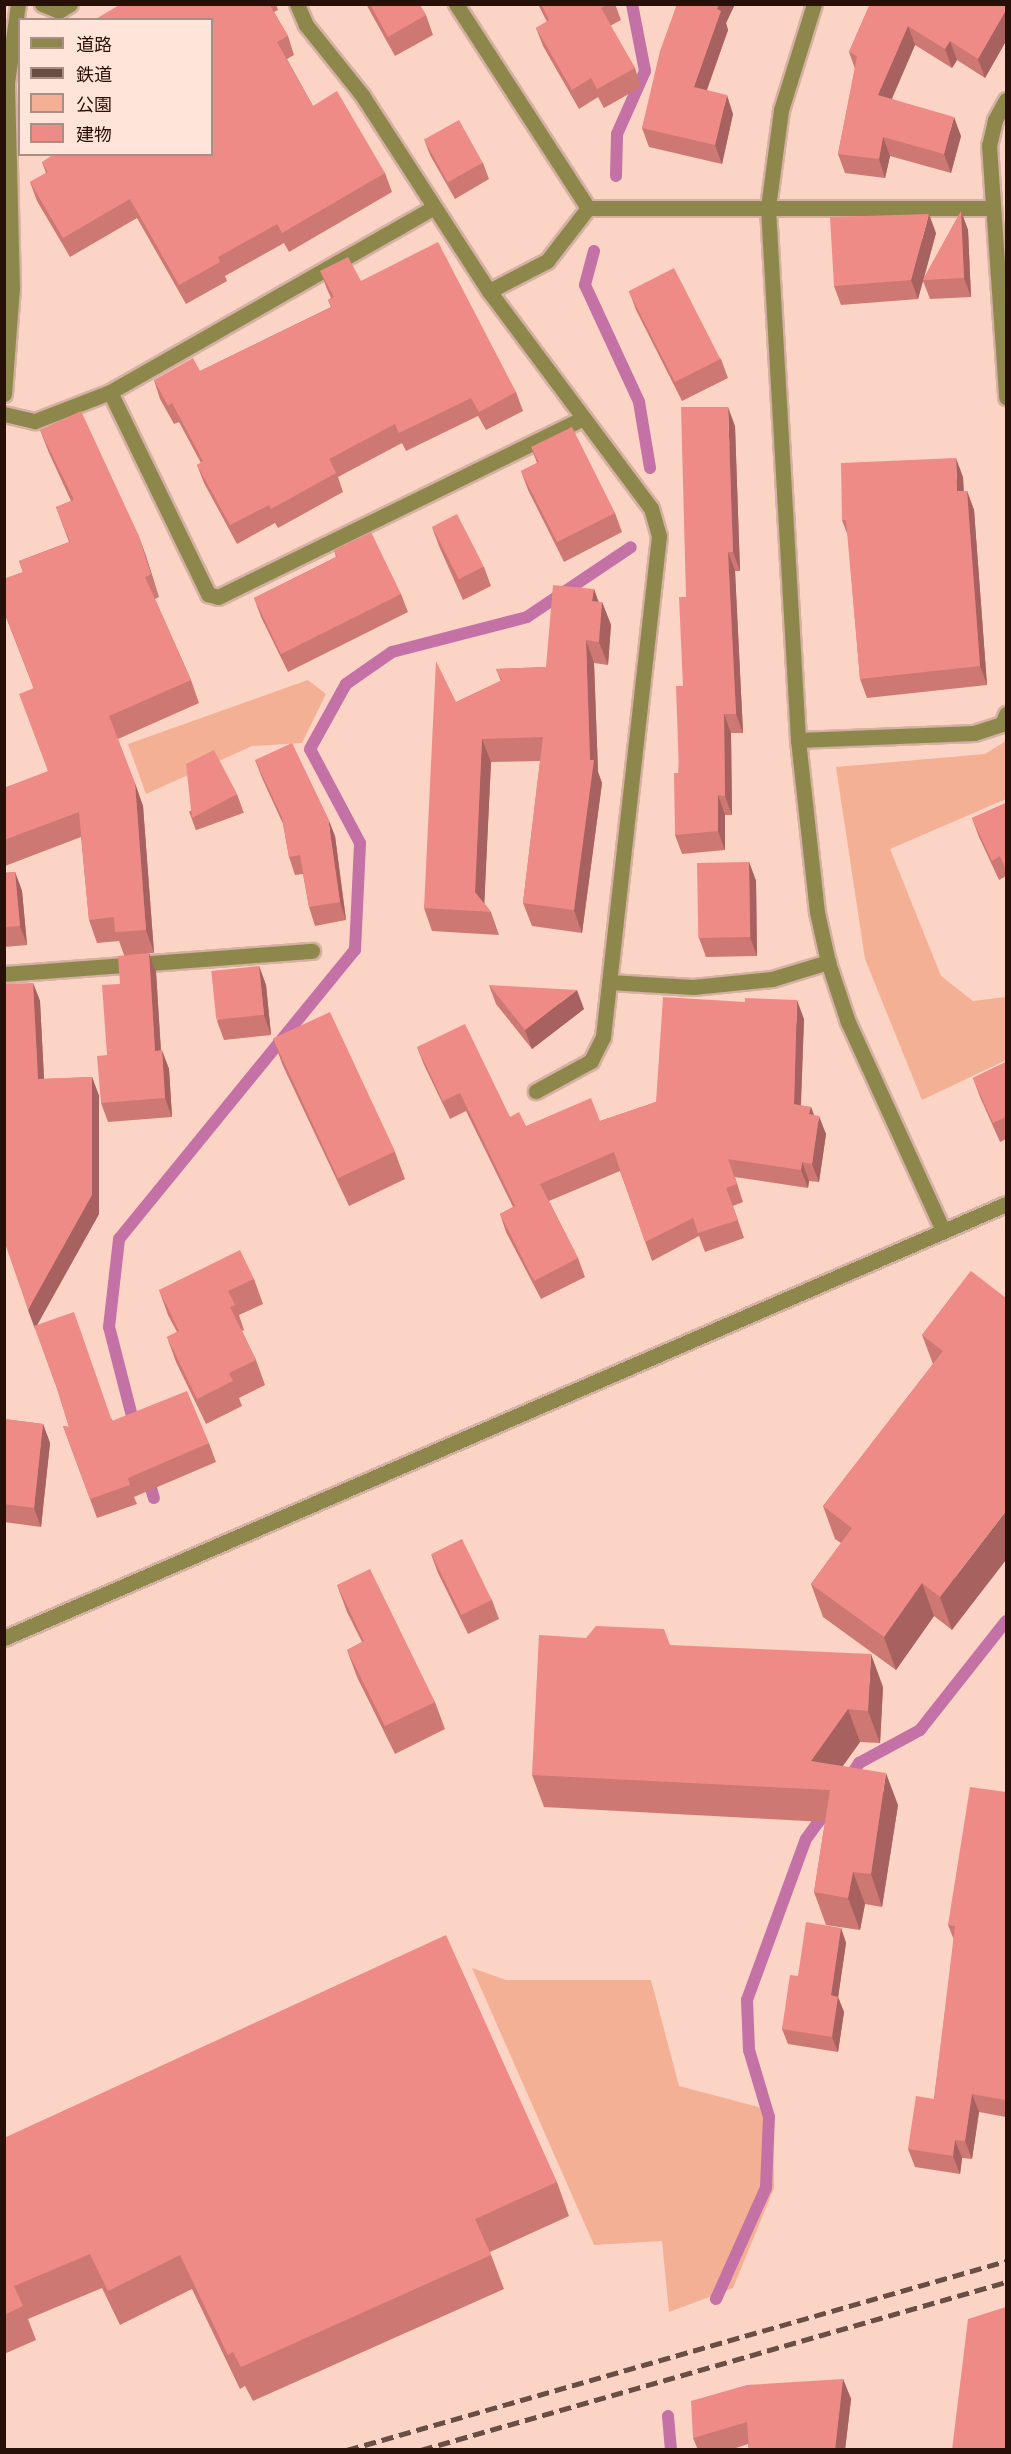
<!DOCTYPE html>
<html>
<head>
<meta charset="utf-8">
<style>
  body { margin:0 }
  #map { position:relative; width:1011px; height:2454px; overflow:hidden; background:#fbd4c5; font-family:"DM Sans","Noto Sans JP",sans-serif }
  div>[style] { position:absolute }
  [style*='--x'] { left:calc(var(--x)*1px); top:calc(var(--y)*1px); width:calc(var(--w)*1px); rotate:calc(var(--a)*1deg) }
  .green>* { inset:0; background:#f4b095 }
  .stream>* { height:12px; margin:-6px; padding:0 6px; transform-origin:6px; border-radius:6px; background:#c471a5 }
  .roads { filter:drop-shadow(2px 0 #d5b1a3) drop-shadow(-2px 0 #d5b1a3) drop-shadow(0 2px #d5b1a3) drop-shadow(0 -2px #d5b1a3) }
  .minor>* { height:15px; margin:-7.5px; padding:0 7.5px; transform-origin:7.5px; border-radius:7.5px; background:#8e874b }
  .tertiary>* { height:15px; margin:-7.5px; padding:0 7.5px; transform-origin:7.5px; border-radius:7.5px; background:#8e874b }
  .rail>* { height:4.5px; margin-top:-2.25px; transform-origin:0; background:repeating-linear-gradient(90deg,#6a4e43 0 12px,transparent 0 18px) }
  .wall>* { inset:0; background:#ce7874; transform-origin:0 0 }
  .shaded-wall>* { inset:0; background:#a7615e }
  .building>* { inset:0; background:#ef8b87; transform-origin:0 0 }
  span { translate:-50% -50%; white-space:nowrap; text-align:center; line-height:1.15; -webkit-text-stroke:5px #ffe4da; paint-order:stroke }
  .frame { position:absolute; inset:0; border:6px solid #261007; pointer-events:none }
  .legend { position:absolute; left:18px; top:18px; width:195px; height:138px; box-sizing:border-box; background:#ffe4da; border:2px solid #a88f86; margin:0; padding:8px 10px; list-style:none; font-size:18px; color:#261007 }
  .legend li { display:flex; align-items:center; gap:12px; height:30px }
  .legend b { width:30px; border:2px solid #a88f86 }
</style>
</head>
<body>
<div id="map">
  <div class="green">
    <div style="clip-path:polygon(308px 680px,326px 694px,302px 743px,252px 746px,146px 794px,128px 744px)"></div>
    <div style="clip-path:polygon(1006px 741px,1006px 799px,890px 849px,941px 976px,973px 1001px,1006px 997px,1006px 1060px,922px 1100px,865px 959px,836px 767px,985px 754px)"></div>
    <div style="clip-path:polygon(472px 1968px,506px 1980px,651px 1980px,679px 2086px,773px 2111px,774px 2188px,733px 2288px,669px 2312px,662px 2241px,594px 2245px)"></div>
  </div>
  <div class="stream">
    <div style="--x:616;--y:176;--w:42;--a:-88.6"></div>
    <div style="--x:617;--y:134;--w:69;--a:-66"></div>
    <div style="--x:645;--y:71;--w:68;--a:-101"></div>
    <div style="--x:594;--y:251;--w:35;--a:105"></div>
    <div style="--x:585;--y:285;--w:129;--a:65.2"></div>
    <div style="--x:639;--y:402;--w:67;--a:80.5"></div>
    <div style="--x:135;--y:1428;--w:104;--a:-104.4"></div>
    <div style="--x:109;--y:1327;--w:89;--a:-83.5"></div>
    <div style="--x:119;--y:1239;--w:373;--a:-50.8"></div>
    <div style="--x:355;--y:950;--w:107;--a:-87.3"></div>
    <div style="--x:360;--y:843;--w:106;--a:-118"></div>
    <div style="--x:310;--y:749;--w:74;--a:-61"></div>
    <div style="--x:346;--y:684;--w:56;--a:-34.8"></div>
    <div style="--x:392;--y:652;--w:139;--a:-14.5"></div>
    <div style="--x:527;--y:617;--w:125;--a:-33.9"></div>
    <div style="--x:147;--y:1474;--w:25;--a:74"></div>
    <div style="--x:847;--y:1781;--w:22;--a:-56"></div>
    <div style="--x:859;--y:1763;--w:69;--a:-28.4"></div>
    <div style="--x:920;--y:1730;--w:139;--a:-51.7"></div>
    <div style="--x:716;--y:2299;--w:122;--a:-65.8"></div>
    <div style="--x:766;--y:2188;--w:71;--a:-87.6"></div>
    <div style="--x:769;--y:2117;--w:70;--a:-106.6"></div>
    <div style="--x:749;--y:2050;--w:50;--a:-92.3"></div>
    <div style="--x:747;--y:2000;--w:171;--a:-69.9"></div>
    <div style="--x:806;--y:1839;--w:36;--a:-54"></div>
    <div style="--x:668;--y:2416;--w:34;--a:85"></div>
  </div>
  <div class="roads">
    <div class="minor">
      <div style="--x:42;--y:4;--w:18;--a:22"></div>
      <div style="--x:59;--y:11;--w:13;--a:-32"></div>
      <div style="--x:297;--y:4;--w:23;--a:67"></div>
      <div style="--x:306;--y:25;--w:90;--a:51.3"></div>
      <div style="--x:362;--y:95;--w:234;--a:57.1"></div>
      <div style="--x:489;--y:291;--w:271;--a:53.3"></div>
      <div style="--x:651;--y:508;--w:29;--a:74"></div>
      <div style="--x:659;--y:536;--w:504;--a:96.38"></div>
      <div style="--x:603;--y:1037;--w:27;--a:117"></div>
      <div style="--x:591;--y:1061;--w:63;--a:151.4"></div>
      <div style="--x:456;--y:4;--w:243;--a:57.1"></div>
      <div style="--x:588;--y:208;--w:67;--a:127.7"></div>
      <div style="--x:547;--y:261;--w:65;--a:152.7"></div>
      <div style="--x:1006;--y:100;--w:23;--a:119"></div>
      <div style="--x:995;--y:120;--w:26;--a:103"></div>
      <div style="--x:989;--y:145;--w:253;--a:86.1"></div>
      <div style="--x:588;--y:208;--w:403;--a:0"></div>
      <div style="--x:110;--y:392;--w:225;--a:64.1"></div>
      <div style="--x:208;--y:594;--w:10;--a:17"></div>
      <div style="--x:218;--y:597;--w:407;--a:-26.1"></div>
      <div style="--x:4;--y:394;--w:106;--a:-85.7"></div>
      <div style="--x:12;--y:288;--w:205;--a:-91.4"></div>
      <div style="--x:7;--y:83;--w:80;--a:-82.1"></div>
      <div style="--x:4;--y:414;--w:32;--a:13"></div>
      <div style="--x:35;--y:421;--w:80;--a:-21.1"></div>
      <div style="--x:110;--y:392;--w:371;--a:-29.7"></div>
      <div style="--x:798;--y:740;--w:176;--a:-2.3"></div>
      <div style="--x:974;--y:733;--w:29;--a:-18"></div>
      <div style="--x:1002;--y:724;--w:11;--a:-68"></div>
      <div style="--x:4;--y:974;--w:309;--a:-4.3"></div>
      <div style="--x:609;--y:982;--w:84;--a:3.4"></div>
      <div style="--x:693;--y:987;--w:79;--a:-5.8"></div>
      <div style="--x:772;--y:979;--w:59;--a:-16.9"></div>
    </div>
    <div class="tertiary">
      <div style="--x:814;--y:4;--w:111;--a:107.3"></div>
      <div style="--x:781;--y:110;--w:99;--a:97.6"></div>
      <div style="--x:768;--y:208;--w:533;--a:86.77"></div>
      <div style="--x:798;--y:740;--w:173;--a:83.7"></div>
      <div style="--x:817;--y:912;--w:51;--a:77.6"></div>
      <div style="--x:828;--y:962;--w:63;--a:71.6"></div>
      <div style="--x:848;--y:1022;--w:229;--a:65.5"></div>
      <div style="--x:4;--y:1638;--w:1092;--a:-23.42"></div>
    </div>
  </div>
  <div class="rail">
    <div style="--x:347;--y:2450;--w:686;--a:-16"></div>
    <div style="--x:421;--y:2450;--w:609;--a:-16.02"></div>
  </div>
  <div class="wall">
    <div style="clip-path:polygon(121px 4px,276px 4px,278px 10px,274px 12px,288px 36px,294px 55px,287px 59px,313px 106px,385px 173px,392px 192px,289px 252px,284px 243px,225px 276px,227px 281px,186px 304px,137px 218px,70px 257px,37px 201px,30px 182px,46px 173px,42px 162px,212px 154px)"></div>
    <div style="clip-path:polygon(366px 4px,419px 4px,426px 15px,433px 35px,395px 56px)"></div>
    <div style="clip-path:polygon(538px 4px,615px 4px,621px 20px,610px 26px,635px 68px,641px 87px,604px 108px,598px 97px,579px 109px,543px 46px,536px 28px,547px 22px)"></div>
    <div style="clip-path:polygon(677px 4px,735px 4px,726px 23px,728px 30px,707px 90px,733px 114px,722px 164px,649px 147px,642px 128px)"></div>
    <div style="clip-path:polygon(870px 4px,1006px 4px,1006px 41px,985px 78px,957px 60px,952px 68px,915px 45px,892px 99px,961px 136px,951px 173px,890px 156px,885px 178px,845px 173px,838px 154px,855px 69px,849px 52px)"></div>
    <div style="clip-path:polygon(424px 139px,483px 163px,489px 179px,455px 199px,430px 155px)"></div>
    <div style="clip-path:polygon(961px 211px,968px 230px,971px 297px,930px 299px,923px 281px,918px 299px,841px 305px,834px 286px,936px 233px,924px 278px)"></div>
    <div style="clip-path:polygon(320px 271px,361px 281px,516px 392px,523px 411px,486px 430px,478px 416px,406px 451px,402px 443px,338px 477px,343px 492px,278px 528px,275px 523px,237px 544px,204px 483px,197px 465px,201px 463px,179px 422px,174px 424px,160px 399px,154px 380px,200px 371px,331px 307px,328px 300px,331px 298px,327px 289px)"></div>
    <div style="clip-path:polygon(629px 291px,721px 359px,728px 378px,682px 401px,636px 310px)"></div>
    <div style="clip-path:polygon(735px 426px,740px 571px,735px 571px,743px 733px,731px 733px,732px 815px,725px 815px,725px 850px,682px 854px,675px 835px,683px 686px,686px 597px)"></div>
    <div style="clip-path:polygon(40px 430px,138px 534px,159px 597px,155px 599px,191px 680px,199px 703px,118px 739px,143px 806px,154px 953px,149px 953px,156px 972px,161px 1050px,169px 1069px,172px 1117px,108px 1122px,101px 1103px,107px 1055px,120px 984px,124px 955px,119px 941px,97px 943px,89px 920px,81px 837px,5px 866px,4px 865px,4px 788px,48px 772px,34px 689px,4px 612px,4px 579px,23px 572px,19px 561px,69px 542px,56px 507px,71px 501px,49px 453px)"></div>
    <div style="clip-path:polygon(531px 447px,615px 513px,622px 532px,564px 562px,528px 490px,521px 471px,537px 463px)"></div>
    <div style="clip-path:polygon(963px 477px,964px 491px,967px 491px,974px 510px,987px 685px,867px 698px,860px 679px,848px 536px,842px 520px)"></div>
    <div style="clip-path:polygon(432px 527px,484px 567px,491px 586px,463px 600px,439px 546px)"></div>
    <div style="clip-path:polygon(334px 550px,401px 594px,408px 612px,288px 672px,261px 617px,254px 598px,336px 557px)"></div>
    <div style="clip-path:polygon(594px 589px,598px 602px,602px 602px,611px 625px,608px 665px,594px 663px,598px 772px,602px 783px,582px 933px,532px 926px,523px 903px,540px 761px,491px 762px,484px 903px,491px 912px,499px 935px,432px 931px,424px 908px,456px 702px,501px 681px,496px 669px,546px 667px)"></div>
    <div style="clip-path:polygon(255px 760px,335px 836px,346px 920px,315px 926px,309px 907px,303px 874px,295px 875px,289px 857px,283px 824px,262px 778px)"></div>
    <div style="left:237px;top:794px;width:20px;height:51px;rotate:70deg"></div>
    <div style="clip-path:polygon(1006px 803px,1006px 876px,999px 880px,979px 837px,972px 818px)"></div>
    <div style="clip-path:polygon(749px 862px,756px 881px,757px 956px,706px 957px,699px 938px)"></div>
    <div style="clip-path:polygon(15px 872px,22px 891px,27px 945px,4px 947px,4px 873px)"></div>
    <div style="clip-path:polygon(259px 966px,266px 985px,271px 1035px,224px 1040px,217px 1021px)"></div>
    <div style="clip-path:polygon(33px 983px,40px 1001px,44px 1079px,92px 1077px,99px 1096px,99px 1214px,36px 1326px,113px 1421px,209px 1443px,216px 1462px,134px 1497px,137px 1504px,97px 1518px,63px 1426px,69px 1427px,58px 1391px,4px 1240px)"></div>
    <div style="clip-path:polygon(489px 985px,584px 1009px,532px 1049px,496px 1004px)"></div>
    <div style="clip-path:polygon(804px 1019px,801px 1106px,811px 1107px,814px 1115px,826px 1134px,819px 1182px,809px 1181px,808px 1188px,735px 1177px,743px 1202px,733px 1206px,744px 1238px,705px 1252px,699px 1236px,652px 1261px,620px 1171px,549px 1201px,578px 1258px,585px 1277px,541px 1299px,506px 1232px,500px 1214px,513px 1207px,466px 1111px,450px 1119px,424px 1065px,417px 1047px,510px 1117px,526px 1126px,600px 1121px,656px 1102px)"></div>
    <div style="clip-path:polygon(273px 1039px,395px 1152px,405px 1179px,349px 1206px,283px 1066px)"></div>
    <div style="clip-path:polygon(1006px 1062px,1006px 1139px,1000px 1142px,980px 1097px,973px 1078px)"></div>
    <div style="clip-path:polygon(971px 1271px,952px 1630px,934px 1616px,896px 1670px,823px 1617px,811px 1584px,841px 1543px,835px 1539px,823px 1506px,933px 1364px,922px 1335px)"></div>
    <div style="clip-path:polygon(254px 1279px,263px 1304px,239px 1315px,244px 1330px,242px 1331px,256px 1360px,265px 1385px,239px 1398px,242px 1406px,206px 1424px,176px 1362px,167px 1337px,177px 1332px,168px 1315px,159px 1290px)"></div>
    <div style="clip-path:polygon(4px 1419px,43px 1424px,50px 1443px,41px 1527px,4px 1522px)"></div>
    <div style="clip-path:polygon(431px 1554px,492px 1600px,499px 1619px,468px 1634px,438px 1573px)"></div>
    <div style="clip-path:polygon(337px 1585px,435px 1702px,445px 1729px,395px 1754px,357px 1677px,347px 1650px,362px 1642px,347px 1612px)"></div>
    <div style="clip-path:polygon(586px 1638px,670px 1645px,883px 1687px,880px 1743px,860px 1742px,843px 1766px,898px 1805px,882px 1907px,865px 1904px,860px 1930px,826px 1925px,814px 1892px,825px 1822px,544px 1807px,532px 1775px)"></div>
    <div style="clip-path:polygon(1006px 1792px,1006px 2117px,979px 2112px,972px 2159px,962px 2158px,960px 2174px,915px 2167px,908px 2149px,934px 2099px,954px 1940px,948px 1925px)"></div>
    <div style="clip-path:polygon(841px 1928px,846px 1943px,838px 1997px,844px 2012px,838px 2052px,788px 2044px,782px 2029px,798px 1976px)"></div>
    <div style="clip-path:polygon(4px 2138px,557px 2182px,569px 2216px,490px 2252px,504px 2289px,253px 2401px,245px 2386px,240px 2389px,192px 2289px,120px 2325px,102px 2288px,28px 2319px,36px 2340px,4px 2354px)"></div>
    <div style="clip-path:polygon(843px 2379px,851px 2399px,845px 2450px,749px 2450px,748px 2444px,730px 2450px,698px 2450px,693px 2438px)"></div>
  </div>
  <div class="shaded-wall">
    <div style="clip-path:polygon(719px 4px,735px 4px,726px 23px,728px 30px,701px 106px,694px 87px,717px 9px)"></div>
    <div style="clip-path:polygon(1006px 10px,1006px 41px,985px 78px,978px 59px)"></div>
    <div style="clip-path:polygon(908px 26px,915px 45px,885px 114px,878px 95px)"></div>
    <div style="clip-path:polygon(950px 41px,957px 60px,952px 68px,945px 49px)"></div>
    <div style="clip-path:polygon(727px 95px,733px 114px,722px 164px,715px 145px)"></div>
    <div style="clip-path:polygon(954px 117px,961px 136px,951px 173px,944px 154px)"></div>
    <div style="clip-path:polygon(883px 137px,890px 156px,885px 178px,879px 159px)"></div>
    <div style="clip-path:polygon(961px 211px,968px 230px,971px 297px,964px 278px)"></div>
    <div style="clip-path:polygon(929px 214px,936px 233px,918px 299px,911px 280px)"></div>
    <div style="clip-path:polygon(728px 407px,735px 426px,740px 571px,733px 552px)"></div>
    <div style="clip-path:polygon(956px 458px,963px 477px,964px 510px,957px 491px)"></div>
    <div style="clip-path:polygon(967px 491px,974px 510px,987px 685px,980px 666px)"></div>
    <div style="clip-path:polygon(138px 534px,146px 556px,159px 597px,151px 574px)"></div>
    <div style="clip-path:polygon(728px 552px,735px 571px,743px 733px,736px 714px)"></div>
    <div style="clip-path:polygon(594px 589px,602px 611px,602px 602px,611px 625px,608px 665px,599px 642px,592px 601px)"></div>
    <div style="clip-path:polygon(586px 640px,594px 663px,598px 772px,602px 783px,582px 933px,574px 910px,590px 760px)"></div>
    <div style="clip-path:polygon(724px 714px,731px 733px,732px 815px,725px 796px)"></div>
    <div style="clip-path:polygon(482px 739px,491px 762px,484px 911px,475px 892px)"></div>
    <div style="clip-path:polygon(135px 783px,143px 806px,154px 953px,146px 930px)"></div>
    <div style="clip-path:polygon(718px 795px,725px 815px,725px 850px,718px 831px)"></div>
    <div style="clip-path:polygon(328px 818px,335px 836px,346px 920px,340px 902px)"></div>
    <div style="clip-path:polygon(749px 862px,756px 881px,757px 956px,750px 937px)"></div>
    <div style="clip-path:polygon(15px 872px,22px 891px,27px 945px,20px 926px)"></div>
    <div style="clip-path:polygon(149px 953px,156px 972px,162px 1070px,155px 1051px)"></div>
    <div style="clip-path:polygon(259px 966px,266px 985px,271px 1035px,264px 1015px)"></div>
    <div style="clip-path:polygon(33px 983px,40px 1001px,45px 1098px,38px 1079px)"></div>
    <div style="clip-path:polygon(577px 990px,584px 1009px,532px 1049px,525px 1030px)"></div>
    <div style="clip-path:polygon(797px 1000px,804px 1019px,800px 1123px,794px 1104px)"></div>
    <div style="clip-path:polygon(162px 1050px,169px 1069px,172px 1117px,165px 1098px)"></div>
    <div style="clip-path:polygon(92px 1077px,99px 1096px,99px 1214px,35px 1329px,28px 1310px)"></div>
    <div style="clip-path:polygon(811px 1107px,817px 1125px,809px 1114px)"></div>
    <div style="clip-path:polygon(819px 1116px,826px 1134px,819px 1182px,812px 1164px)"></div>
    <div style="clip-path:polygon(802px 1162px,809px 1181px,808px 1188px,801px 1170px)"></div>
    <div style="clip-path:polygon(43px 1424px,50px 1443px,41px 1527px,34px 1508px)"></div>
    <div style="clip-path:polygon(1006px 1511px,1006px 1560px,952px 1630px,940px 1597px)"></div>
    <div style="clip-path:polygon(922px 1583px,934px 1616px,896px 1670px,884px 1637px)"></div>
    <div style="clip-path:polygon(871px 1654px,883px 1687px,880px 1743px,868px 1711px)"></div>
    <div style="clip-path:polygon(848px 1709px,860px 1742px,825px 1790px,811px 1761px)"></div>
    <div style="clip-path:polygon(886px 1773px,898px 1805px,882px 1907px,871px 1874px)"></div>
    <div style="clip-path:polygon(853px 1872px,865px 1904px,860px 1930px,848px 1898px)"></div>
    <div style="clip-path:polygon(841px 1928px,846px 1943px,838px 1998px,838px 1997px,844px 2012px,838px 2052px,832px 2037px,831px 1995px)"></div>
    <div style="clip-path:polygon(972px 2094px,979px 2112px,972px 2159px,965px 2141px)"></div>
    <div style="clip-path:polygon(955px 2140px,962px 2158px,960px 2174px,953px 2156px)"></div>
    <div style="clip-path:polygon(843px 2379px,851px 2399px,845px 2450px,835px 2450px)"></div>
  </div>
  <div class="building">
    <div style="clip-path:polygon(121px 4px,269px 4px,288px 36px,277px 42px,313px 106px,337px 91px,385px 173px,282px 233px,277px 224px,218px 257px,220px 262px,179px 285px,130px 199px,63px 238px,30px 182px,48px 172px,42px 162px,54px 154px,212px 154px,212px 20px,94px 20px)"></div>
    <div style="clip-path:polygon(370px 4px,419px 4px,426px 15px,388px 37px)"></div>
    <div style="clip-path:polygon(541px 4px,608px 4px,601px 8px,635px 68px,597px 89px,591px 78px,572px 90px,536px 28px,549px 20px)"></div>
    <div style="clip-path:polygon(677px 4px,719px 4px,717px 9px,721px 11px,694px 87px,727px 95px,715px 145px,642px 128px,660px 51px)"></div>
    <div style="clip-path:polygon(870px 4px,1006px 4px,1006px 10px,978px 59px,950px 41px,945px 49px,908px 26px,878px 95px,954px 117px,944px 154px,883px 137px,879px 159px,838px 154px,857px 56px,849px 52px)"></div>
    <div style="left:459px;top:120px;width:49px;height:40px;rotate:61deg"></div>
    <div style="clip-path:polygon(961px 211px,964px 278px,923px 280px)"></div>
    <div style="clip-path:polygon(929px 214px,911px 280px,834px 286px,830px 217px)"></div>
    <div style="clip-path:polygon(438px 242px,516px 392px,479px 412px,471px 398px,399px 433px,395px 424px,329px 459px,336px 473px,271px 509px,269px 505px,230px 525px,197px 465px,203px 461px,172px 403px,168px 406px,154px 380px,193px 358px,200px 371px,332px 307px,328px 300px,334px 297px,320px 271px,348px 257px,361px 281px)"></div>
    <div style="left:674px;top:268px;width:102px;height:51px;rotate:63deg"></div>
    <div style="clip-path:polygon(681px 407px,728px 407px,733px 552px,728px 552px,736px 714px,724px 714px,725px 796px,718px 795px,718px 831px,675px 835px,674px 773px,679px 773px,676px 686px,683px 686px,679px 597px,686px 597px)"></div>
    <div style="clip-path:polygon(81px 411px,138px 534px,151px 574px,145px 577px,191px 680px,109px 716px,135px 783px,146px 930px,115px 932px,114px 917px,89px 920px,79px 812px,4px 840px,4px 788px,48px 771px,19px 694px,34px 688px,4px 611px,4px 579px,23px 572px,19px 561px,70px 542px,56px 507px,74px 500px,40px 430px)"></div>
    <div style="clip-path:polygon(572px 427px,615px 513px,557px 542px,521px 471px,539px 462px,531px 447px)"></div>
    <div style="clip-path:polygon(956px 458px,957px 491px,967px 491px,980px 666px,860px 679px,846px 520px,842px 520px,841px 463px)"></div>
    <div style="left:457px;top:514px;width:59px;height:28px;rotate:63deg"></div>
    <div style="clip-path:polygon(371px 532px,401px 594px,281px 654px,254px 598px,337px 557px,334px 550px)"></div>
    <div style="clip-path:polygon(553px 585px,594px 589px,592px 601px,602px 602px,599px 642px,586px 640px,590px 760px,594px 760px,574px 910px,523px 903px,543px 737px,482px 739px,475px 892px,491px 912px,424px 908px,436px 661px,456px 702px,502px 680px,496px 669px,546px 667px)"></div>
    <div style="clip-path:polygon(292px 743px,328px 818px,340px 902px,309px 907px,300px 855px,289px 857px,282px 817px,255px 760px)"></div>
    <div style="clip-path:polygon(214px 750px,237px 794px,192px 818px,186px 764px)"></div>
    <div style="clip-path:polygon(1006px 803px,1006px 870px,1000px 856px,992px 861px,972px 818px)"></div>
    <div style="left:749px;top:862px;width:75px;height:52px;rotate:89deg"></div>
    <div style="clip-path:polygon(15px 872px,20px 926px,4px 927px,4px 873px)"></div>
    <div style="clip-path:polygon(149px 953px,155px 1051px,162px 1050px,165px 1098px,101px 1103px,97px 1056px,107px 1055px,102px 985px,120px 984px,118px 956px)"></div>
    <div style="left:259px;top:966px;width:49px;height:48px;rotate:84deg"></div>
    <div style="clip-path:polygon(33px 983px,38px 1079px,92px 1077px,92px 1195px,28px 1310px,4px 1240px,4px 984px)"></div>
    <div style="clip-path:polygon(489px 985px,577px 990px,525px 1030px)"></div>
    <div style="clip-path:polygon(663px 997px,745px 1002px,745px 998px,797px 1000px,794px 1104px,811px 1107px,809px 1114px,819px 1116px,812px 1164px,802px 1162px,801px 1170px,728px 1159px,737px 1184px,726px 1188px,738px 1220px,698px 1233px,693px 1218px,645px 1242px,614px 1152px,540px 1184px,578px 1258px,534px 1281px,500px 1214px,515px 1206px,460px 1093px,443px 1101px,417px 1047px,465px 1024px,510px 1117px,519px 1112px,526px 1126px,591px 1098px,600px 1121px,656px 1102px)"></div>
    <div style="left:330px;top:1012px;width:154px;height:63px;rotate:65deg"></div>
    <div style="clip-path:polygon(1006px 1062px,1006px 1117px,993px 1123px,973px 1078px)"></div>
    <div style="clip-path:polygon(240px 1250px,254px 1279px,228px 1291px,235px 1305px,230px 1307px,256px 1360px,229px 1373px,233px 1381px,197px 1399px,167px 1337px,179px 1331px,159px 1290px)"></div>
    <div style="clip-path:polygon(971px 1271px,1006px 1298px,1006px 1511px,940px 1597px,922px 1583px,884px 1637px,811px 1584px,852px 1528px,823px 1506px,943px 1351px,922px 1335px)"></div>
    <div style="clip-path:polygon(74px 1312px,112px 1421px,187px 1391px,209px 1443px,128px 1478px,130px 1485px,90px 1499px,63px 1426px,69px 1427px,57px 1389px,34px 1326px)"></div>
    <div style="clip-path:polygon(4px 1419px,43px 1424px,34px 1508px,4px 1504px)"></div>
    <div style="left:462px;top:1539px;width:68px;height:34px;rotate:64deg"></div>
    <div style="clip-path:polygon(370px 1569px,435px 1702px,385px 1726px,347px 1650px,364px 1641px,337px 1585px)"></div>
    <div style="clip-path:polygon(596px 1626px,664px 1629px,670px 1645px,871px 1654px,868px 1711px,848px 1709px,811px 1761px,886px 1773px,871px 1874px,853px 1872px,848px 1898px,814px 1892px,830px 1790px,532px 1775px,539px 1635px,586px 1638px)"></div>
    <div style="clip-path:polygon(970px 1787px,1006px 1792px,1006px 2100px,972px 2094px,965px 2141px,955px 2140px,953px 2156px,908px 2149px,916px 2096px,934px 2099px,955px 1926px,948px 1925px)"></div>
    <div style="clip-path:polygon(806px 1922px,841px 1928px,831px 1995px,838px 1997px,832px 2037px,782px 2029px,790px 1975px,798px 1976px)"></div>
    <div style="clip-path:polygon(446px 1935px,557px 2182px,475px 2219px,491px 2255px,241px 2367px,233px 2352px,228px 2355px,180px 2255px,108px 2291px,90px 2254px,14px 2286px,23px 2306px,4px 2315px,4px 2138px)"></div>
    <div style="clip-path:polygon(1006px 2307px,1006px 2450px,952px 2450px,968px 2319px)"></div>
    <div style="clip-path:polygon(843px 2379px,835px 2450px,749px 2450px,747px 2422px,693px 2438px,691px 2401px,747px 2385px)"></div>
  </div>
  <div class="frame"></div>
  <ul class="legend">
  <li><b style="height:8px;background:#8e874b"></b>道路</li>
  <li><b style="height:8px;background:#6a4e43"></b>鉄道</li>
  <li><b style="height:16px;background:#f4b095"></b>公園</li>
  <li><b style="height:16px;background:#ef8b87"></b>建物</li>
  </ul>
</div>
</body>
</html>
